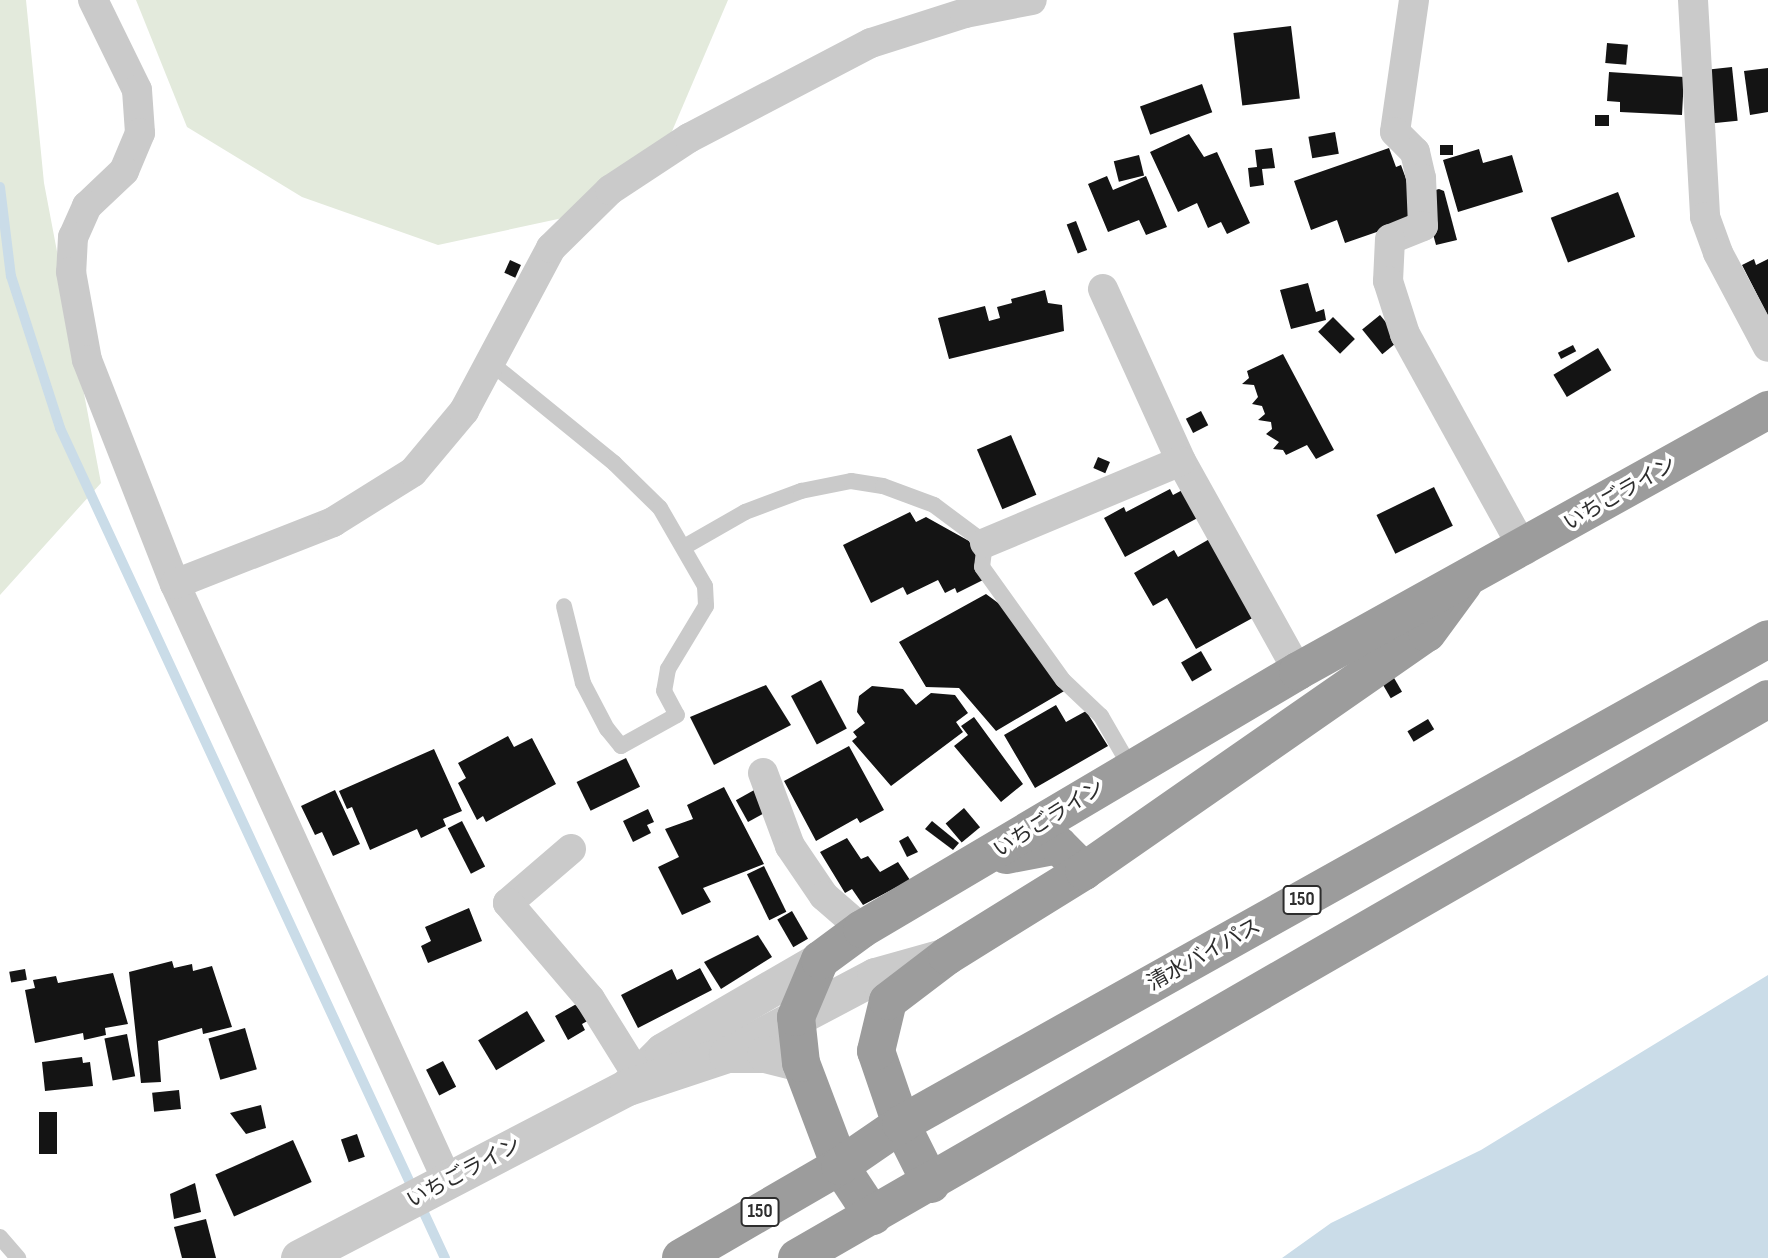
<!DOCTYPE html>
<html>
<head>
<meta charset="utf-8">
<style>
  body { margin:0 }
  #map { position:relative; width:1768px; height:1258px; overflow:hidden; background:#fff; font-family:"Sofia Sans Condensed","Noto Sans JP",sans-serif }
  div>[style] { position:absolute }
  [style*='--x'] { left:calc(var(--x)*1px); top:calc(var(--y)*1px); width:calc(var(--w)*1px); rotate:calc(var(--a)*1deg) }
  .green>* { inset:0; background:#e3eadc }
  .water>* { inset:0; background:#cadce8 }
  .stream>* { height:10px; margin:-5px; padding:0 5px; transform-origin:5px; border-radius:5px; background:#cadce8 }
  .building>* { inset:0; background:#141414; transform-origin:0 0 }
  .service>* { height:16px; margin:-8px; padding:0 8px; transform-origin:8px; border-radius:8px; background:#cacaca }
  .minor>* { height:30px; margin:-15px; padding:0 15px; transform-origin:15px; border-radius:15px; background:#cacaca }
  .tertiary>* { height:37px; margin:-18.5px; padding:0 18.5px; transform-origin:18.5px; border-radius:18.5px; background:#cacaca }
  .trunk>* { height:38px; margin:-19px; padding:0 19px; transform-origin:19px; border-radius:19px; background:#9c9c9c }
  span { translate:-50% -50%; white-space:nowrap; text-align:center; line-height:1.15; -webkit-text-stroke:7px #fff; paint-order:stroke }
  .shield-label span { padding:2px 5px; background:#fff; border:2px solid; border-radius:5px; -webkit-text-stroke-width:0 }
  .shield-label { font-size:19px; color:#2d2d2d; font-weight:700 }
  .street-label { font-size:21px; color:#2d2d2d }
</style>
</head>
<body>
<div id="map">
  <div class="green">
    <div style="clip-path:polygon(0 0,26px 0,44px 183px,101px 483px,0 595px)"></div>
    <div style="clip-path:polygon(136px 0,728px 0,667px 143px,572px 216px,438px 245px,302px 197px,187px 127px)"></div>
  </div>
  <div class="water">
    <div style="clip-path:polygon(1768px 975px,1768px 1258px,1282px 1258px,1331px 1223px,1481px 1150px)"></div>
  </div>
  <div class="stream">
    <div style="--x:0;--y:187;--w:90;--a:83"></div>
    <div style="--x:11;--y:276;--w:160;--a:72.1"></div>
    <div style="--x:60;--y:428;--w:915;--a:65.12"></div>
  </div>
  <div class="building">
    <div style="left:1291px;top:26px;width:73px;height:58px;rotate:83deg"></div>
    <div style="left:1607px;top:43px;width:21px;height:20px;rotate:5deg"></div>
    <div style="left:1732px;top:67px;width:54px;height:30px;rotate:84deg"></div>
    <div style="clip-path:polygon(1768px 68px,1768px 112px,1750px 115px,1744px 71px)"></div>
    <div style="clip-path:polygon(1609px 72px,1684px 77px,1682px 115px,1620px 112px,1620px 102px,1607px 101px)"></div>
    <div style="left:1202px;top:84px;width:30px;height:66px;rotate:70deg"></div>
    <div style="left:1595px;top:115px;width:14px;height:11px"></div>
    <div style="left:1335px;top:132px;width:22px;height:27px;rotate:80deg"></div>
    <div style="clip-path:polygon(1189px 134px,1204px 157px,1217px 152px,1250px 223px,1227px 234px,1221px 222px,1208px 228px,1197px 203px,1178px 212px,1150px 152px)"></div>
    <div style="left:1440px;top:145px;width:13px;height:10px"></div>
    <div style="clip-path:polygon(1272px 148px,1275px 168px,1262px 169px,1264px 185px,1250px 187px,1248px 168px,1257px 167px,1255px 150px)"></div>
    <div style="clip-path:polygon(1389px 148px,1396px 167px,1401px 165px,1420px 217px,1345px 243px,1337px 220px,1311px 230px,1294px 181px)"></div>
    <div style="clip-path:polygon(1479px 149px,1483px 163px,1512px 155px,1523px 192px,1458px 212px,1443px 160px)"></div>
    <div style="left:1139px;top:155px;width:21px;height:26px;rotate:76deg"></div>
    <div style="clip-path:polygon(1107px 176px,1113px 190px,1146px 176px,1167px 227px,1146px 235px,1139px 220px,1108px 232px,1088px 184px)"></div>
    <div style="clip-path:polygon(1439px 189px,1444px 191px,1457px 240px,1436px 245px,1422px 194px)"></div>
    <div style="left:1618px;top:192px;width:48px;height:72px;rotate:69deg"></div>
    <div style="left:1076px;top:221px;width:31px;height:10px;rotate:69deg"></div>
    <div style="clip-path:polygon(1754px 259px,1756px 265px,1768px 259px,1768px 316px,1742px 265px)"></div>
    <div style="left:510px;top:260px;width:12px;height:14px;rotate:24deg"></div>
    <div style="clip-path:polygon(1308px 283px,1316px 312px,1324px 309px,1326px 320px,1291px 329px,1280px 290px)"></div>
    <div style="clip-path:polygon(1045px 290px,1048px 303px,1062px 305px,1064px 331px,949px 359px,938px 318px,985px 306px,989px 321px,1000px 318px,997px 307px,1012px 303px,1011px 299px)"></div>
    <div style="left:1380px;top:315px;width:32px;height:23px;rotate:51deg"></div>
    <div style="left:1333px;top:317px;width:31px;height:21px;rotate:45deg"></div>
    <div style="left:1573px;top:345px;width:7px;height:17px;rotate:63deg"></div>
    <div style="left:1598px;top:348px;width:26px;height:52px;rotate:59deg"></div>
    <div style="clip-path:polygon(1283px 354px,1334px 450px,1316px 459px,1307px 445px,1286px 455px,1283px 450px,1273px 449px,1279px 442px,1266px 434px,1272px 429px,1271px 422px,1258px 420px,1265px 414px,1262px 406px,1252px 404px,1258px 397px,1254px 385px,1242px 384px,1249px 378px,1247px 371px)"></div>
    <div style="left:1201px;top:411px;width:16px;height:17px;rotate:63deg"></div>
    <div style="left:1011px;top:435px;width:65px;height:37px;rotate:67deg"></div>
    <div style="left:1098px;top:457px;width:13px;height:12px;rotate:23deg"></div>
    <div style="clip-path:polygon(1190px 486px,1205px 514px,1125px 557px,1104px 518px,1124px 507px,1126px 512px,1170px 489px,1173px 495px)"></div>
    <div style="left:1434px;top:487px;width:43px;height:64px;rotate:64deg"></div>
    <div style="clip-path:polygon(910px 512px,916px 522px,926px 517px,969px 541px,983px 570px,983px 580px,957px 593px,955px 588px,945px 593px,938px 580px,907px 595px,903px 587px,871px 603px,843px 545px)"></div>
    <div style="clip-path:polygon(1213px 537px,1258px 615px,1196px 649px,1167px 598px,1153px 606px,1134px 573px,1174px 550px,1178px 557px)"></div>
    <div style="clip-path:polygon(986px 594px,1005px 608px,1066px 690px,996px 731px,959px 688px,926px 687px,899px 642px)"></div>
    <div style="left:1201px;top:651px;width:22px;height:23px;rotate:60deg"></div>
    <div style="left:1386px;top:664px;width:32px;height:13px;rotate:60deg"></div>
    <div style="left:821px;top:680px;width:55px;height:34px;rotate:62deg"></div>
    <div style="clip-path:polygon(766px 685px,791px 725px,714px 765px,690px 717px)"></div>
    <div style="clip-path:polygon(872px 686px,903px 689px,916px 705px,931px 693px,955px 695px,968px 713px,956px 722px,963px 732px,891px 786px,852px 741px,857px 737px,853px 732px,865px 723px,857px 712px,859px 696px)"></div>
    <div style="clip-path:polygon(1056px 705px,1066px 722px,1086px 711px,1108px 746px,1035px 788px,1004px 735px)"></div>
    <div style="clip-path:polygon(974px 717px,1023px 784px,1001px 802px,954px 746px,968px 735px,961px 726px)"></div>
    <div style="left:1428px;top:719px;width:12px;height:24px;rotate:59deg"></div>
    <div style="clip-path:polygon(508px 736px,514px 747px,532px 738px,556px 784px,486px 822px,483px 816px,477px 820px,458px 783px,466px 778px,458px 763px)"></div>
    <div style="clip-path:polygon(849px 746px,884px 810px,860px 823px,857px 818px,816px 841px,784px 781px)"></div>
    <div style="clip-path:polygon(434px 749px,462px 811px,443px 819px,446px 826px,421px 838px,417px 829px,370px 850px,352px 807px,347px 809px,339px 791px)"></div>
    <div style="left:626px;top:758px;width:32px;height:55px;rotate:64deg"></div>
    <div style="clip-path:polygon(724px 787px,764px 864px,703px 888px,711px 902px,682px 915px,658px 867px,679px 857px,665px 829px,693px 819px,687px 805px)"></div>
    <div style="left:756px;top:789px;width:25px;height:23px;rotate:61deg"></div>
    <div style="clip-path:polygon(335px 790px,360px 844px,333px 856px,322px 832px,315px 835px,301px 806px)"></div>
    <div style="left:964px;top:808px;width:25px;height:24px;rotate:50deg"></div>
    <div style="clip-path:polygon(648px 809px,654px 822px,647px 825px,651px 833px,633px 842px,623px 821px)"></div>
    <div style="left:462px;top:821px;width:51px;height:16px;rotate:63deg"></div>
    <div style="clip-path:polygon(932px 821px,959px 843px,953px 850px,925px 829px)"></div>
    <div style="clip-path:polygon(908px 836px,918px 852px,907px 857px,899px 841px)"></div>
    <div style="clip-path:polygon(847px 838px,861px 859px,868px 856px,880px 872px,898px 862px,910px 880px,863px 905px,852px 889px,845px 893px,820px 852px)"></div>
    <div style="left:764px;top:866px;width:51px;height:19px;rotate:64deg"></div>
    <div style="clip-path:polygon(469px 908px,482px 941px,428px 963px,421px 946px,431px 941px,425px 927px)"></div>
    <div style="left:792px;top:911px;width:32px;height:17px;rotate:60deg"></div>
    <div style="clip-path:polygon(758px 935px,772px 957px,721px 989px,704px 962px)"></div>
    <div style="clip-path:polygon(172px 961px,174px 968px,192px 964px,193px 971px,212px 966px,232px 1027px,203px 1034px,202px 1028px,158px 1041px,161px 1082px,141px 1083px,129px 972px)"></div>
    <div style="clip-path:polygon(700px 968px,712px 990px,638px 1028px,621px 995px,672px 969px,677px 980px)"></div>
    <div style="left:25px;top:969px;width:11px;height:16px;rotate:80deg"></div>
    <div style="clip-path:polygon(113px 973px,128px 1024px,105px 1028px,106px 1035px,84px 1040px,83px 1033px,35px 1043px,25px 990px,35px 988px,33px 980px,56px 976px,58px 983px)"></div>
    <div style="clip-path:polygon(580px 1002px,591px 1019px,582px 1024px,585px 1030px,568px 1040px,555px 1016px)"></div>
    <div style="left:527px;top:1011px;width:35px;height:57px;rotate:59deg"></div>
    <div style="left:245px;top:1028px;width:43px;height:38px;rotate:74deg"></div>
    <div style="left:127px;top:1034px;width:43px;height:23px;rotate:79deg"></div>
    <div style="clip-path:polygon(82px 1057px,83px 1063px,90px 1062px,93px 1086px,45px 1091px,42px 1062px)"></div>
    <div style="left:443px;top:1061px;width:29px;height:19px;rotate:63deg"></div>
    <div style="left:179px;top:1090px;width:19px;height:27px;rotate:84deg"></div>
    <div style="clip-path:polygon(261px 1105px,266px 1128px,246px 1134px,230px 1113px)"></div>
    <div style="left:39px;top:1112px;width:18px;height:42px"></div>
    <div style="left:357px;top:1134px;width:24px;height:17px;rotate:71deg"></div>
    <div style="left:293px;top:1140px;width:46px;height:85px;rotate:66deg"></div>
    <div style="clip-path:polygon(195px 1183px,201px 1212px,174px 1219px,170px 1194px)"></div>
    <div style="clip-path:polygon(206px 1219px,216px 1258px,182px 1258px,174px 1227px)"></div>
  </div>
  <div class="service">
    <div style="--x:491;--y:363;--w:159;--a:39.1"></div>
    <div style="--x:614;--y:463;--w:64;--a:44.4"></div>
    <div style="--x:660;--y:508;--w:90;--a:60"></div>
    <div style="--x:705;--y:586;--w:20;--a:87"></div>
    <div style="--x:706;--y:606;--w:74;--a:121.1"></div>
    <div style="--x:668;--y:669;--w:22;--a:100"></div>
    <div style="--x:664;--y:691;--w:27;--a:62"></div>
    <div style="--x:677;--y:715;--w:64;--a:151"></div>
    <div style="--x:621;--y:746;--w:22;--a:-129"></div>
    <div style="--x:607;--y:729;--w:52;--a:-117.6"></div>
    <div style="--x:583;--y:683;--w:79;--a:-103.9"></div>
    <div style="--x:684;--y:547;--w:70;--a:-29.8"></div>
    <div style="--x:745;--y:512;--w:60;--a:-20.6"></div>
    <div style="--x:801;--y:491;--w:51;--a:-11.3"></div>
    <div style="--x:851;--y:481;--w:32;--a:9"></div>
    <div style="--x:883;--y:486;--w:54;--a:20.4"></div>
    <div style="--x:934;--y:505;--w:64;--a:36.7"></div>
    <div style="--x:985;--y:543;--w:24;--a:97"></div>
    <div style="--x:982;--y:567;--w:139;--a:54.4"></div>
    <div style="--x:1063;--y:680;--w:52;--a:43.5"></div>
    <div style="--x:1101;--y:716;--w:60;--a:60"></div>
    <div style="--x:0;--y:1237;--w:28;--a:49"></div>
  </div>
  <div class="minor">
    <div style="--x:93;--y:0;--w:100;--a:63.9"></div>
    <div style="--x:137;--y:90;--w:43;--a:86"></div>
    <div style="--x:140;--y:133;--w:41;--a:112.8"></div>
    <div style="--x:124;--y:171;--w:51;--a:136.6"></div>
    <div style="--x:87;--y:206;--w:34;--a:114"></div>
    <div style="--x:73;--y:237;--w:35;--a:93"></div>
    <div style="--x:71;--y:272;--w:89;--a:79.7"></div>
    <div style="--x:87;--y:360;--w:241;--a:68.6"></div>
    <div style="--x:175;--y:584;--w:657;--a:65.46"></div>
    <div style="--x:1414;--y:0;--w:133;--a:98.2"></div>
    <div style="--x:1395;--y:132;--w:28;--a:45"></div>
    <div style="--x:1415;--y:152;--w:27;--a:77"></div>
    <div style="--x:1421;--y:178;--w:48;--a:87.6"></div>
    <div style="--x:1423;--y:226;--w:35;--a:158"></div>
    <div style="--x:1390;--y:239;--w:42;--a:92.7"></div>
    <div style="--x:1388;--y:281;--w:56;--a:72.2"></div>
    <div style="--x:1405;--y:334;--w:247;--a:61.1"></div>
    <div style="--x:1693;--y:0;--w:217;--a:86.8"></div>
    <div style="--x:1705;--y:217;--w:38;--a:70"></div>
    <div style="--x:1718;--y:253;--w:106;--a:62"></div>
    <div style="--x:1103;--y:289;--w:189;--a:65.6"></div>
    <div style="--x:1181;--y:461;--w:240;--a:60.9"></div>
    <div style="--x:985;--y:543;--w:212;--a:-22.7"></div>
    <div style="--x:175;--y:584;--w:170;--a:-21.4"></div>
    <div style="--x:333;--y:522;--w:94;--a:-32"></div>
    <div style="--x:413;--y:472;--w:80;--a:-50.1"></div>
    <div style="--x:464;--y:411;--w:185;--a:-61.9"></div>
    <div style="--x:551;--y:248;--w:83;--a:-44.5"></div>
    <div style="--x:610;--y:190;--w:95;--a:-33.4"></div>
    <div style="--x:689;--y:138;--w:205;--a:-27.6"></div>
    <div style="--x:871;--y:43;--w:99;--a:-17.7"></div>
    <div style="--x:965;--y:13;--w:68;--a:-11"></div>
    <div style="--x:763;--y:773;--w:78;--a:69.7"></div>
    <div style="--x:790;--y:846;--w:60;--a:55.8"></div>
    <div style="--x:824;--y:896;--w:50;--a:41"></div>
    <div style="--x:571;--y:849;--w:83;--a:139.4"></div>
    <div style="--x:508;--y:903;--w:126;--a:49.5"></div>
    <div style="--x:590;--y:999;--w:91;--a:58.1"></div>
  </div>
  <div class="tertiary">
    <div style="--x:731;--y:1052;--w:163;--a:-27.8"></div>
    <div style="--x:875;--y:976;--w:74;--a:-15.7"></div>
    <div style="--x:628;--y:1086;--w:49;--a:-45"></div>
    <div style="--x:663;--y:1051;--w:181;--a:-30.1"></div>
    <div style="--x:299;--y:1258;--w:371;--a:-27.5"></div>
    <div style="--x:628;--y:1087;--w:104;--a:-18.4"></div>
    <div style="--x:727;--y:1054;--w:38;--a:0"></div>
    <div style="--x:765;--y:1054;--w:37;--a:14"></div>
  </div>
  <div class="trunk">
    <div style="--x:1006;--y:855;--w:53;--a:-10.9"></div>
    <div style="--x:1058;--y:845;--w:37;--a:45"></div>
    <div style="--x:931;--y:1184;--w:67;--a:-116.6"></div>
    <div style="--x:901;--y:1124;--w:77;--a:-108.9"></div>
    <div style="--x:876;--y:1051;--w:51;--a:-76.5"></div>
    <div style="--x:888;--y:1001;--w:74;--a:-37.3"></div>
    <div style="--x:947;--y:956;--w:161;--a:-31.8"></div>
    <div style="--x:1084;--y:871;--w:417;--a:-34.8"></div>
    <div style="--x:1427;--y:633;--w:61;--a:-53.7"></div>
    <div style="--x:873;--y:1216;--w:60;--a:-123.4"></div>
    <div style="--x:840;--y:1166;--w:110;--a:-110.7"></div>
    <div style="--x:801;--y:1063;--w:46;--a:-96.2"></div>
    <div style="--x:796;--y:1017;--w:62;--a:-67.2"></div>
    <div style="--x:820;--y:960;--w:52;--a:-36.4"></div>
    <div style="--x:862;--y:929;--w:507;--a:-30.61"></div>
    <div style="--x:1298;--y:671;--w:538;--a:-29.04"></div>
    <div style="--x:681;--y:1258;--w:184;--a:-30.1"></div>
    <div style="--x:840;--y:1166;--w:74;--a:-34.5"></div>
    <div style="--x:901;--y:1124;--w:993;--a:-29.22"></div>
    <div style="--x:797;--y:1258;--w:1120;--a:-29.93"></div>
  </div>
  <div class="shield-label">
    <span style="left:1302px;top:900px">150</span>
    <span style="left:760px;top:1212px">150</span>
  </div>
  <div class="street-label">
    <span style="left:1620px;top:494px;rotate:-30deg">いちごライン</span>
    <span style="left:1049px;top:819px;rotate:-32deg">いちごライン</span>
    <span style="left:1204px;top:955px;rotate:-29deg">清水バイパス</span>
    <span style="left:464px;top:1173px;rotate:-28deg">いちごライン</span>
  </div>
</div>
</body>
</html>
